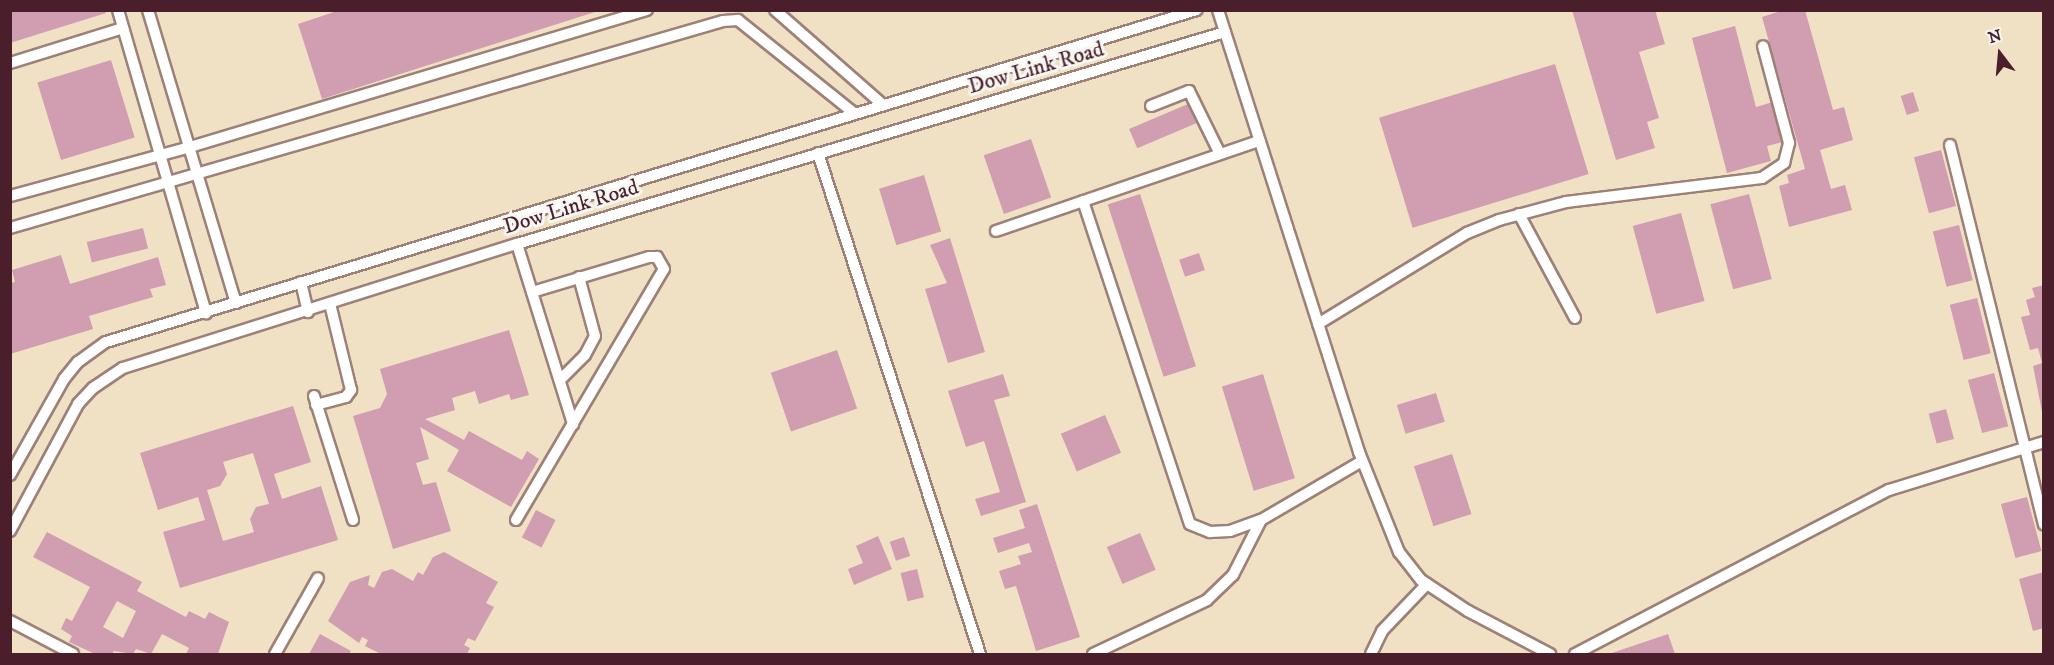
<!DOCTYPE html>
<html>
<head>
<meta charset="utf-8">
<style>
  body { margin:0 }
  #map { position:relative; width:2054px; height:665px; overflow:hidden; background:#f0e1c5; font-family:"IM FELL DW Pica",serif }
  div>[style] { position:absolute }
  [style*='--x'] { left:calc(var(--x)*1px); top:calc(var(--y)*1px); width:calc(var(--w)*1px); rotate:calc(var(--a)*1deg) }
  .building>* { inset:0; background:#d09db1; transform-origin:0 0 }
  .roads { filter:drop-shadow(2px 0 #9d8078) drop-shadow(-2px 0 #9d8078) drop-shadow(0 2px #9d8078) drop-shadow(0 -2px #9d8078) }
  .lane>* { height:10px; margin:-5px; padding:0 5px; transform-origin:5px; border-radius:5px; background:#fff }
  span { translate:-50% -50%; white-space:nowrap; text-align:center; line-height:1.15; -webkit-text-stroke:6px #f6f6f2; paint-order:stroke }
  .street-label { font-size:22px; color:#4a1f2b }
  .frame { position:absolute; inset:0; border:12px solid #4a1f2b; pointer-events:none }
  .north { position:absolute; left:1970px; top:24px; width:60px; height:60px; -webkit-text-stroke:4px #f6f6f2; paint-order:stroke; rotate:344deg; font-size:16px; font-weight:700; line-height:24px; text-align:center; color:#4a1f2b }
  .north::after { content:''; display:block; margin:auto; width:21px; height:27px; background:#4a1f2b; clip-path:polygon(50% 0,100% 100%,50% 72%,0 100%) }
</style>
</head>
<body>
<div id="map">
  <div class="building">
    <div style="clip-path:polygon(10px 10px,105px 10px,106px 13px,10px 43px)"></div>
    <div style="clip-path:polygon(340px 10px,598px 10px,598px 11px,322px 99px,298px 24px)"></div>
    <div style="clip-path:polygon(1572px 10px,1655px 10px,1665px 44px,1639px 52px,1659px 118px,1647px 122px,1655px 148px,1616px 160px)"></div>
    <div style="clip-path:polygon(1784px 10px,1805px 10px,1833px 110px,1844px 107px,1853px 140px,1820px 150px,1831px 189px,1845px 185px,1852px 210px,1789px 227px,1779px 186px,1789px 183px,1787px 175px,1805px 169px,1762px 17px)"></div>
    <div style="clip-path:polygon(1735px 26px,1756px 107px,1773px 102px,1783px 142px,1767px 146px,1771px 161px,1727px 173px,1692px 38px)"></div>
    <div style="left:111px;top:60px;width:81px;height:77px;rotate:73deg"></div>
    <div style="left:1555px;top:64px;width:115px;height:184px;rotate:73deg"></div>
    <div style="left:1913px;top:92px;width:20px;height:13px;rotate:72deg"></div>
    <div style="left:1188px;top:104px;width:21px;height:64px;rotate:67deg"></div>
    <div style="left:1031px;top:139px;width:62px;height:50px;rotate:71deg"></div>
    <div style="left:1941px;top:150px;width:58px;height:28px;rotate:75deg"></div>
    <div style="left:924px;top:175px;width:59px;height:47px;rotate:73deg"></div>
    <div style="left:1140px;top:194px;width:181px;height:34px;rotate:72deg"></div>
    <div style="left:1749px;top:194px;width:88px;height:40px;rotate:75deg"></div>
    <div style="left:1681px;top:213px;width:91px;height:50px;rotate:75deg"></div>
    <div style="left:1959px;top:225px;width:57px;height:27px;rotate:76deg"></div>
    <div style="left:143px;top:228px;width:21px;height:58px;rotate:76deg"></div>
    <div style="clip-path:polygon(950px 238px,985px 352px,948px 363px,925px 289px,947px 283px,930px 245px)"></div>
    <div style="left:1199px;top:253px;width:18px;height:21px;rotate:71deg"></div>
    <div style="clip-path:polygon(61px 255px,70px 284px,158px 257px,166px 285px,150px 289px,153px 297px,89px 316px,93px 329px,10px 354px,10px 283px,15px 282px,12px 270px)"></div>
    <div style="clip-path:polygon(2044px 285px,2044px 417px,2043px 417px,2033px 366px,2042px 363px,2038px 348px,2030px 350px,2021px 317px,2030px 315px,2026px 300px,2035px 297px,2032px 288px)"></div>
    <div style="left:1977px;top:298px;width:57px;height:28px;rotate:76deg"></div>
    <div style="clip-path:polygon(509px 330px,529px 395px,511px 400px,509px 394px,479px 404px,475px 391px,452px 398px,455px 410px,425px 419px,464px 440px,469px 431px,522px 460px,527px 451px,539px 459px,511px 507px,447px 471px,459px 450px,420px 427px,429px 459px,416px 463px,423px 485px,436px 482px,451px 531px,393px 549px,353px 416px,380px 408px,387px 394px,380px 369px)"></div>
    <div style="left:837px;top:350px;width:62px;height:70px;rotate:71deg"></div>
    <div style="left:1994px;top:373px;width:55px;height:27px;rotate:75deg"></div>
    <div style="clip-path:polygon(1003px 374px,1010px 396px,994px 400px,1026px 502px,981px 516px,975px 499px,1000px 492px,984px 441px,966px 447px,948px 391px)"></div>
    <div style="left:1263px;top:374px;width:109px;height:43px;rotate:73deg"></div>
    <div style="left:1436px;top:393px;width:30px;height:41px;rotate:73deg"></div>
    <div style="clip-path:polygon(evenodd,293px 406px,311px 462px,274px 474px,282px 499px,321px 486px,338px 540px,180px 588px,163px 532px,205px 520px,198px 497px,158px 510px,140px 453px,293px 406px,253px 453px,269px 504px,256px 507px,250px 519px,254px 532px,223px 541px,207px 490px,220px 486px,227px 474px,223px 462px,253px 453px)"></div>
    <div style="left:1946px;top:409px;width:31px;height:18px;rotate:75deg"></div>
    <div style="left:1105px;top:415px;width:41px;height:48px;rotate:67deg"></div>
    <div style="left:1452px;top:454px;width:63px;height:40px;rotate:72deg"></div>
    <div style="left:2027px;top:497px;width:56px;height:27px;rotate:75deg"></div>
    <div style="clip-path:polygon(1037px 504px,1080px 637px,1036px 651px,1016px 586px,1005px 589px,999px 571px,1021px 564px,1018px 556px,1032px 552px,1029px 543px,998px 553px,993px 538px,1025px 528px,1019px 510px)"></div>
    <div style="left:536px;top:510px;width:22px;height:31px;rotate:27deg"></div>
    <div style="clip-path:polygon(evenodd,47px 532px,142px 582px,137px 591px,186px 617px,189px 611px,205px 619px,209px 612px,229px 622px,218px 654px,186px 654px,189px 648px,162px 634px,151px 654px,136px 649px,133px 654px,114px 651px,112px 654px,95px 654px,69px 642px,72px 636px,61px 629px,66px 618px,72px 621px,90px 587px,33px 557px,47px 532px,117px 601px,136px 611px,123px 638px,103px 627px,117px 601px)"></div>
    <div style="left:1140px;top:533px;width:40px;height:36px;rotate:67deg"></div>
    <div style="clip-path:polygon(878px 536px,892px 569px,854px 585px,848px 569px,863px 563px,856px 546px)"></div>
    <div style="left:904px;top:537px;width:20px;height:15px;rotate:72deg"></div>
    <div style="clip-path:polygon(444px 552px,498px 582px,486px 603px,494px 607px,475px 641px,468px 638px,464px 645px,470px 648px,467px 654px,381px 654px,365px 646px,368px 640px,362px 637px,359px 643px,328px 621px,350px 582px,370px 575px,368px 585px,374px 588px,382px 572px,392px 569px,413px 581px,418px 572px,423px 575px,433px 557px)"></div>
    <div style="left:917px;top:569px;width:29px;height:17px;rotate:76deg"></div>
    <div style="clip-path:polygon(2044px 572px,2044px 628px,2033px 631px,2019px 579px)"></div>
    <div style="clip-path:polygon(320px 634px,351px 651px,349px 654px,309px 654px)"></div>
    <div style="clip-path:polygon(1668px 634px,1675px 654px,1609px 654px)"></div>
  </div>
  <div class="roads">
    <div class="lane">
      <div style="--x:118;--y:10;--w:316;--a:73.8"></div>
      <div style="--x:148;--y:10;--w:306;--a:73.3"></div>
      <div style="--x:775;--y:10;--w:142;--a:41.3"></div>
      <div style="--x:1218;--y:10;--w:464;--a:72.3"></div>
      <div style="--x:1359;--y:452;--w:108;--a:68.2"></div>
      <div style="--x:1399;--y:552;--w:36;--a:52"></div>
      <div style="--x:1421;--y:580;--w:56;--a:33.4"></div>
      <div style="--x:1468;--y:611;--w:93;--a:27.7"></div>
      <div style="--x:10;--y:63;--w:118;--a:-17.2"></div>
      <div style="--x:1151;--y:106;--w:41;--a:-21.5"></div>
      <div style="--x:1189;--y:91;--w:70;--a:63.8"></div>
      <div style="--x:1950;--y:145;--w:391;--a:76.1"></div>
      <div style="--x:818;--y:153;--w:527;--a:72.08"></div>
      <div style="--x:10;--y:196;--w:187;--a:-15.2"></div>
      <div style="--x:190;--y:147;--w:477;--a:-16.7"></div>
      <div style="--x:1083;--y:201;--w:340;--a:71.7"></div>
      <div style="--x:1190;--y:524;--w:22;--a:22"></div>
      <div style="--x:1210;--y:532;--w:20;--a:-3"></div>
      <div style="--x:1230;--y:531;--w:33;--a:-20"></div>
      <div style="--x:1261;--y:520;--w:117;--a:-30.3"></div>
      <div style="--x:1519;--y:214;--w:118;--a:61.7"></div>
      <div style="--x:10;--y:228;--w:742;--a:-16.19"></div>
      <div style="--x:723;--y:21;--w:15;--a:-4"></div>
      <div style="--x:738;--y:20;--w:149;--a:38.7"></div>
      <div style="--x:996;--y:231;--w:278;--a:-18.9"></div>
      <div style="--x:517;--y:244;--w:189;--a:72.7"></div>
      <div style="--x:301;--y:282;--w:31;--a:77"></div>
      <div style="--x:1318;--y:324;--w:175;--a:-31.4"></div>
      <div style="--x:1467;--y:233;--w:35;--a:-22"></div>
      <div style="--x:1499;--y:220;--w:69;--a:-15"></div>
      <div style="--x:1566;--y:202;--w:197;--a:-7"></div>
      <div style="--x:1762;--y:178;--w:27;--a:-34"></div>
      <div style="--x:1784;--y:163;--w:21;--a:-76"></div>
      <div style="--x:1789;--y:143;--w:100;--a:-105"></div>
      <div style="--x:560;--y:380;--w:35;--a:-45"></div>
      <div style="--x:585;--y:355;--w:21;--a:-62"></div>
      <div style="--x:595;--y:336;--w:61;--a:-105.2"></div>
      <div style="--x:314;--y:396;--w:130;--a:72.5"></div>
      <div style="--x:316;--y:405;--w:31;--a:-15"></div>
      <div style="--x:346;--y:397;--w:9;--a:-54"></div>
      <div style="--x:351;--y:390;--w:89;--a:-103.7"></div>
      <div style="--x:10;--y:475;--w:110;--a:-60.6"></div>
      <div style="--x:64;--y:379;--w:22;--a:-51"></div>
      <div style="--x:78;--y:362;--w:34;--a:-36"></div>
      <div style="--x:106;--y:342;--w:1140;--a:-16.93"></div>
      <div style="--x:516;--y:520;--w:291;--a:-59.5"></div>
      <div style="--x:664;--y:269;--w:14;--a:-120"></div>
      <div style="--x:657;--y:257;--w:8;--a:180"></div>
      <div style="--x:649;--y:257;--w:122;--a:163.3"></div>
      <div style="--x:10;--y:531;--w:144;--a:-61.8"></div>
      <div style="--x:78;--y:404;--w:22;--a:-47"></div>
      <div style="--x:93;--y:388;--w:36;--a:-34"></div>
      <div style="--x:123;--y:368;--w:413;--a:-17.5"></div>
      <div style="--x:517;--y:244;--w:739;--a:-16.67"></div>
      <div style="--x:10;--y:621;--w:71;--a:27.6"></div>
      <div style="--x:275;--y:654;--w:87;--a:-60.5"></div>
      <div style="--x:1093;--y:654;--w:126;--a:-25.3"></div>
      <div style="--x:1207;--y:600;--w:36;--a:-44"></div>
      <div style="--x:1233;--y:575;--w:62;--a:-63"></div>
      <div style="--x:1371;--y:654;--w:25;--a:-64"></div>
      <div style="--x:1382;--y:631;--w:65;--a:-46.2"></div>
      <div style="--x:1575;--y:654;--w:354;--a:-27.6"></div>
      <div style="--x:1889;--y:490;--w:162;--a:-17.2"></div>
    </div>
  </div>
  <div class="street-label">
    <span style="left:1036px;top:68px;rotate:-16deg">Dow Link Road</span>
    <span style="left:571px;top:207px;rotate:-17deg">Dow Link Road</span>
  </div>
  <div class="frame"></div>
  <div class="north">N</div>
</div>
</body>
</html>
